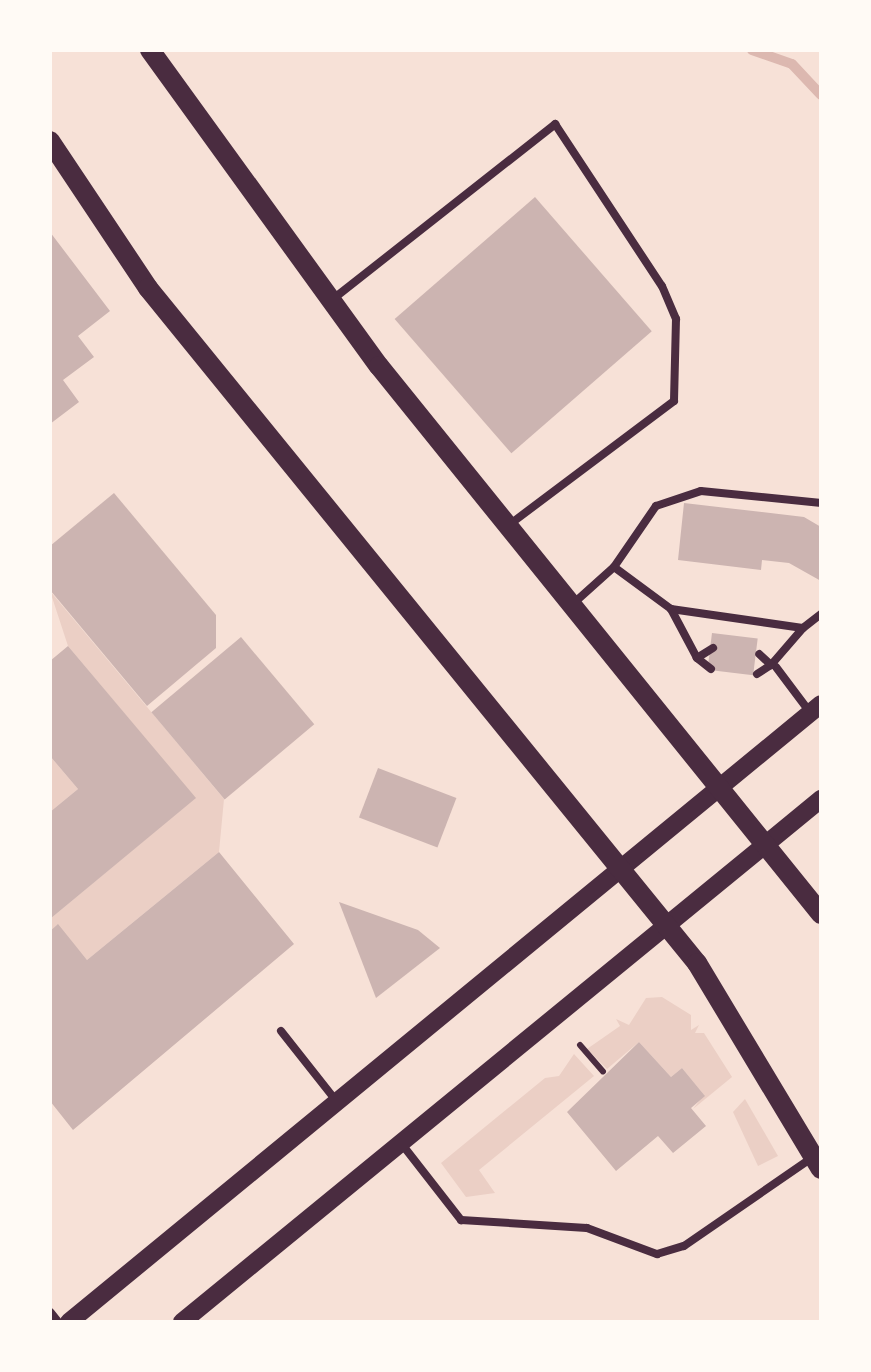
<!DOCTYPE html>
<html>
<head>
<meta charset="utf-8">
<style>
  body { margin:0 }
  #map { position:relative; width:871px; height:1372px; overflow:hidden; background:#f7e1d7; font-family:"Alegreya Sans",sans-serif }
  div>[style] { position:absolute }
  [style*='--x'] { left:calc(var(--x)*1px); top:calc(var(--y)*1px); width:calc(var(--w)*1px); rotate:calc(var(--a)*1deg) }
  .green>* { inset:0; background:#ebcfc5 }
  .stream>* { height:10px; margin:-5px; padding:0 5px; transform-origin:5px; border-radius:5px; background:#dcb8b0 }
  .building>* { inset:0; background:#ccb4b1; transform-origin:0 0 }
  .path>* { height:6px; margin:-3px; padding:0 3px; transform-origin:3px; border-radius:3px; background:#4a2c40 }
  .service>* { height:8px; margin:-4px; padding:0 4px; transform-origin:4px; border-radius:4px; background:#4a2c40 }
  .minor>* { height:10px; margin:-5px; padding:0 5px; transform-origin:5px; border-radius:5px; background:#4a2c40 }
  .tertiary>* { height:18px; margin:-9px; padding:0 9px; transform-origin:9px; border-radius:9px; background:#4a2c40 }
  .secondary>* { height:20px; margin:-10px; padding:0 10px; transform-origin:10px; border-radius:10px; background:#4a2c40 }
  span { translate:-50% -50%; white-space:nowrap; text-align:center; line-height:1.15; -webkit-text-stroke:8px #fffaf5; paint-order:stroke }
  .frame { position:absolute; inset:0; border:52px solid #fffaf5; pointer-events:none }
</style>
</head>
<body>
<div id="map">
  <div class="green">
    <div style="clip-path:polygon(50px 591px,224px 799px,219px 852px,87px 960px,57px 925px,50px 931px,50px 919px,195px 798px,68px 646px)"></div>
    <div style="clip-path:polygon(50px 756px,78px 789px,50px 812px)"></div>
    <div style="clip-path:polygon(662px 997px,691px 1015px,691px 1030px,699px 1025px,695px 1033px,704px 1033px,732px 1077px,693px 1109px,704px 1095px,682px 1068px,671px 1077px,639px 1042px,607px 1069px,587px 1049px,620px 1026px,616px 1019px,629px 1025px,646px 998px)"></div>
    <div style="clip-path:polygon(574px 1054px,594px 1076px,479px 1170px,495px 1193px,466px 1197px,441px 1163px,545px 1078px,559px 1076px)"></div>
    <div style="clip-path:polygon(745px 1099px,778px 1156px,758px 1166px,733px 1112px)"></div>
  </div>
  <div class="stream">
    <div style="--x:752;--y:50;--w:42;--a:19.3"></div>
    <div style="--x:792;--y:64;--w:42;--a:46.9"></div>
  </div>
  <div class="building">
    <div style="left:535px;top:197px;width:178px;height:186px;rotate:49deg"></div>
    <div style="clip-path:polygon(50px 232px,110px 311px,78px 336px,94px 357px,63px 380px,79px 402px,50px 424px)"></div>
    <div style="clip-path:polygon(114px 493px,216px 615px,216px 648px,147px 706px,50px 590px,50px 546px)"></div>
    <div style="clip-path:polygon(684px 503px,804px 517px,821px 527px,821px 581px,789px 563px,762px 560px,761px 570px,678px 560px)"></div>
    <div style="left:712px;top:633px;width:46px;height:37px;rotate:7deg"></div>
    <div style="left:241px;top:637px;width:114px;height:117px;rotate:50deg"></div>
    <div style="clip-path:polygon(68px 646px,196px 798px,50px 919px,50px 812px,78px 789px,50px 756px,50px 661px)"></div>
    <div style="left:378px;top:768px;width:84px;height:53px;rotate:21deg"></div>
    <div style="clip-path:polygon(219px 852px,294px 944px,73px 1130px,50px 1101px,50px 931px,58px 924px,87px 960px)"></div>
    <div style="clip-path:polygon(339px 902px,418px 930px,440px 948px,376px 998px)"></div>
    <div style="clip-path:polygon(639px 1042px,671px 1077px,682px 1068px,705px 1096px,691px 1108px,706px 1126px,673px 1153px,658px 1136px,616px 1171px,567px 1112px)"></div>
  </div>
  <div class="path">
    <div style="--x:580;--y:1045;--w:35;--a:49"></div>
  </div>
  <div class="service">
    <div style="--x:333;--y:299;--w:283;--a:-38.2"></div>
    <div style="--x:555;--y:124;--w:194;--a:56.6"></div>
    <div style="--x:662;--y:286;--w:36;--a:67"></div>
    <div style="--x:676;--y:319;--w:82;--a:91.4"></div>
    <div style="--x:674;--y:401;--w:205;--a:143.1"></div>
    <div style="--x:614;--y:567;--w:71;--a:36.4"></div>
    <div style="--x:671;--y:609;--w:133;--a:8.2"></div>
    <div style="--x:803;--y:628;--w:23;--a:-38"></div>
    <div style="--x:575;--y:602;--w:52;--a:-41.9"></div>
    <div style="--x:614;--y:567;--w:74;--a:-55.5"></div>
    <div style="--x:656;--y:506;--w:47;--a:-18.4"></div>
    <div style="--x:701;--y:491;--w:121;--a:5.7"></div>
    <div style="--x:671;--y:609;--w:55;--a:62"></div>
    <div style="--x:771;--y:665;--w:49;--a:-49.1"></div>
    <div style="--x:776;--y:667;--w:55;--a:53.1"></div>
    <div style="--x:711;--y:669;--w:18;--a:-142"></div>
    <div style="--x:697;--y:658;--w:19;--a:-32"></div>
    <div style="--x:757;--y:674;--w:17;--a:-33"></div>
    <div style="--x:771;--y:665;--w:16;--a:-137"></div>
    <div style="--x:281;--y:1031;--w:90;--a:51.7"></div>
    <div style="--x:401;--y:1143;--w:98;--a:52.1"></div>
    <div style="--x:461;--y:1220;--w:126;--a:3.6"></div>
    <div style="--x:587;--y:1228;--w:75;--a:20.4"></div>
    <div style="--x:657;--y:1254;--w:28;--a:-17"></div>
    <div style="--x:684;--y:1246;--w:153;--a:-34.6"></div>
  </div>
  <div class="minor">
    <div style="--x:50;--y:1313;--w:11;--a:52"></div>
  </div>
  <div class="tertiary">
    <div style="--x:69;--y:1322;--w:973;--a:-39.41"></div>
    <div style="--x:182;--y:1322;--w:826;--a:-39.3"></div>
  </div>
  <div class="secondary">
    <div style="--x:150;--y:50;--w:390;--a:54.1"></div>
    <div style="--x:379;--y:366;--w:704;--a:51.11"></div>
    <div style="--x:50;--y:141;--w:177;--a:56.3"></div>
    <div style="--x:148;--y:288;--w:870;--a:50.88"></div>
    <div style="--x:697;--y:963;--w:240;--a:59"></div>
  </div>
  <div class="frame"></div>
</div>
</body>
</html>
